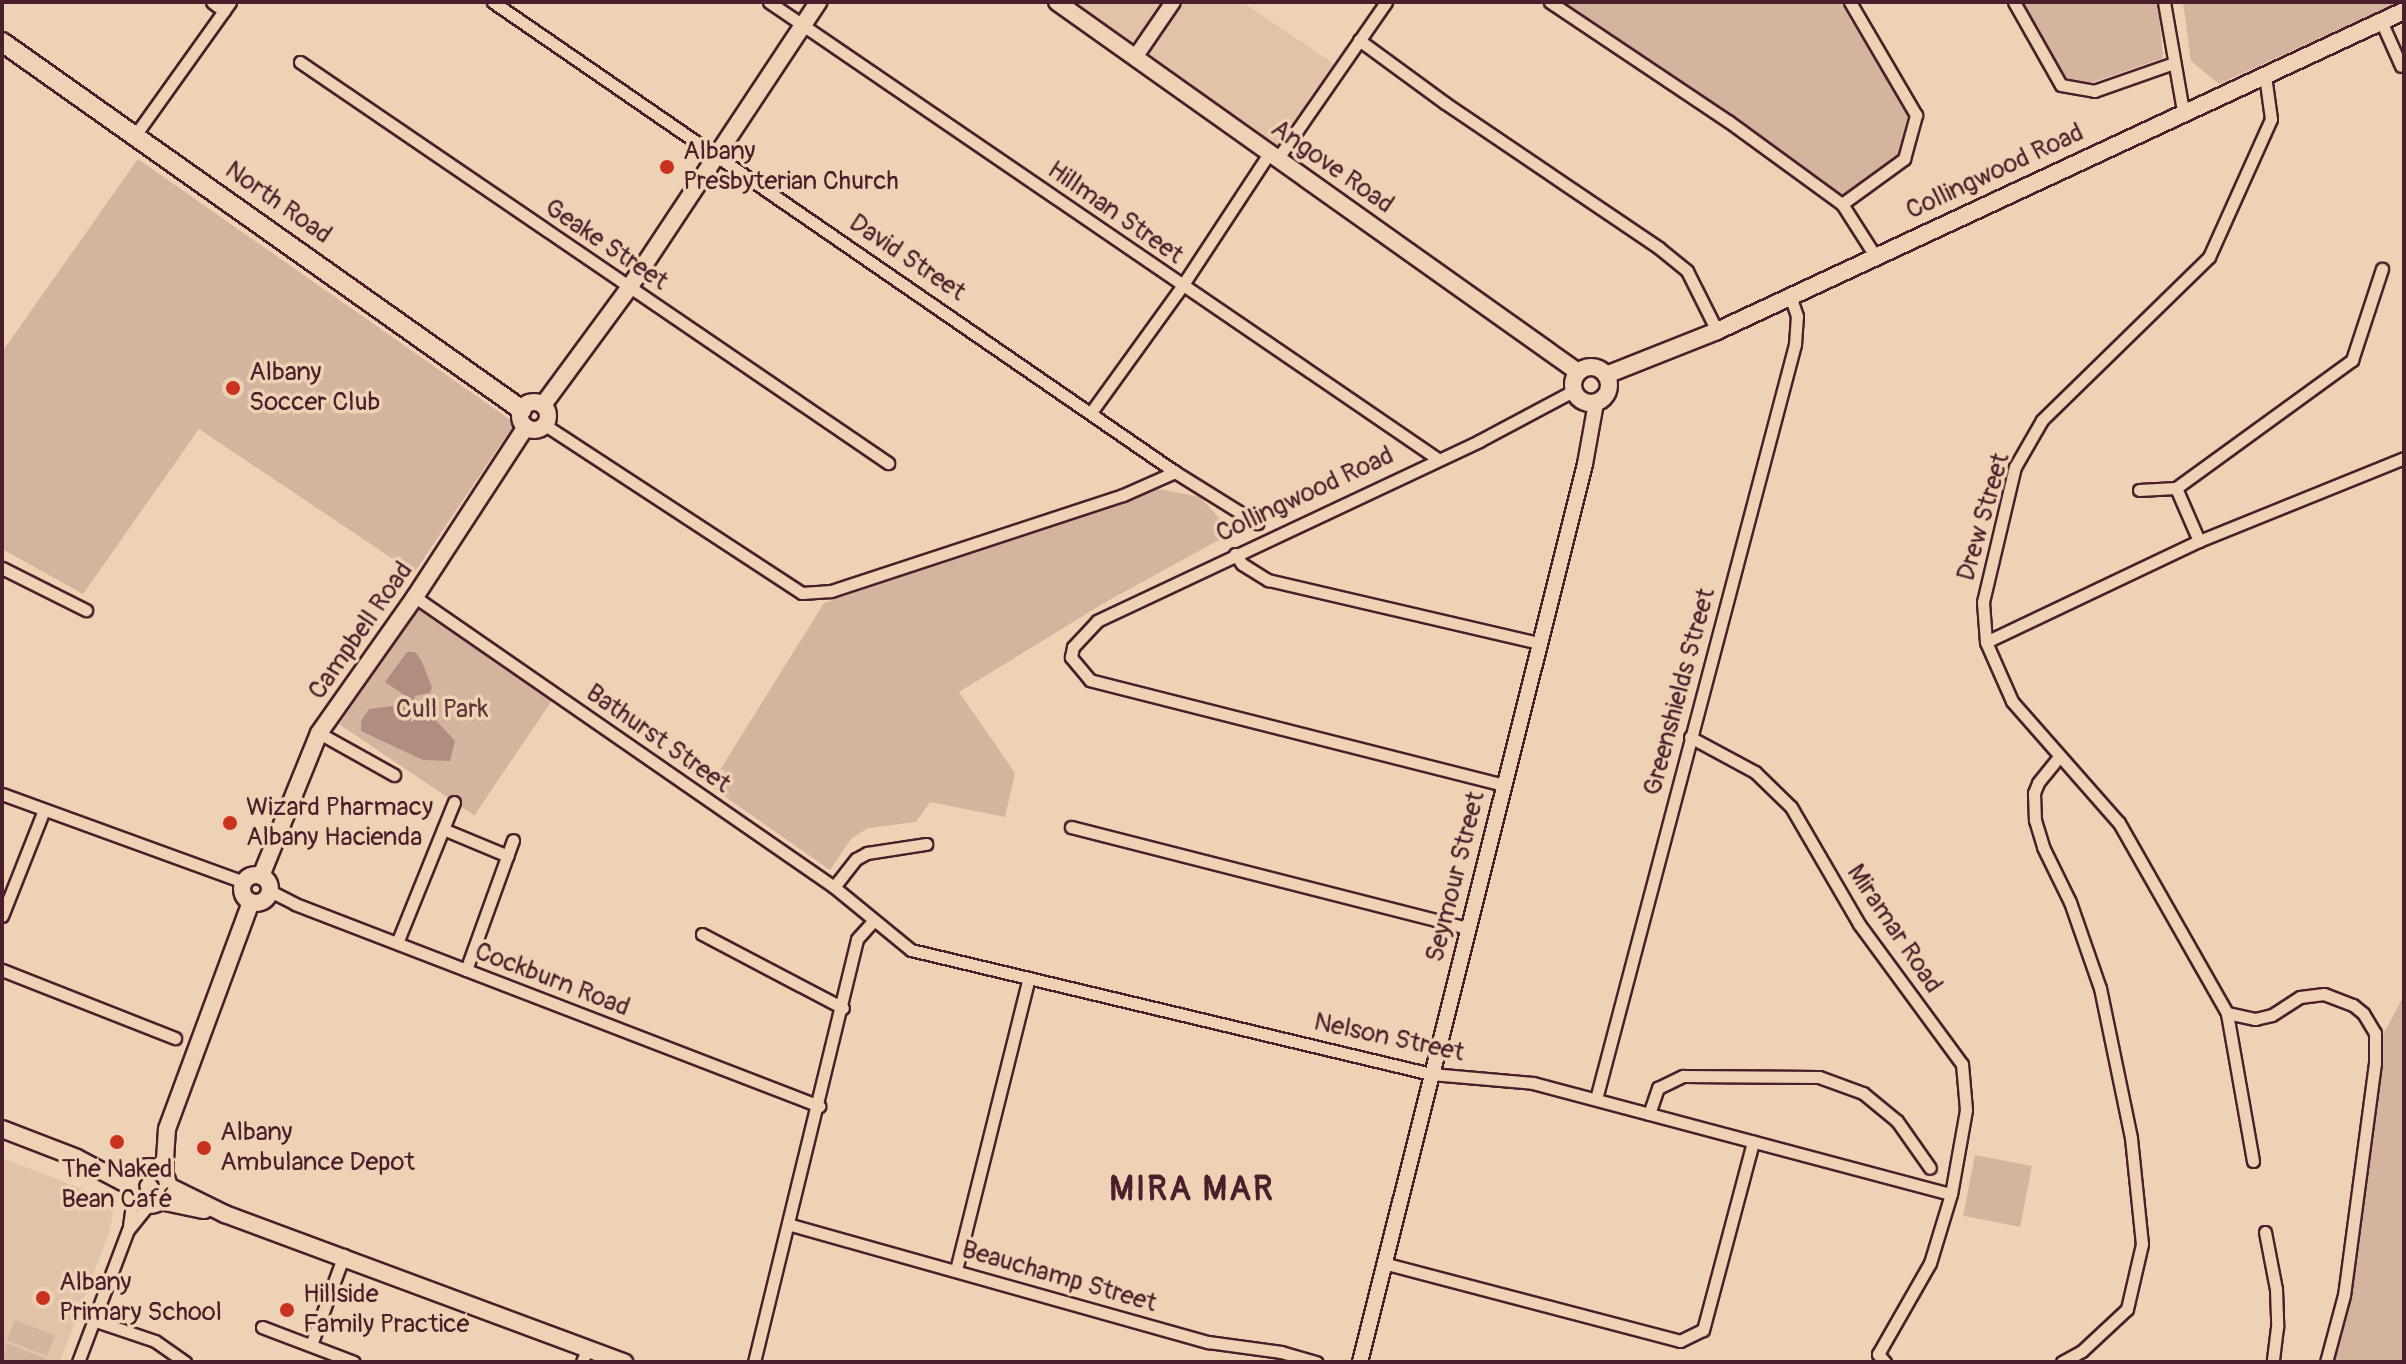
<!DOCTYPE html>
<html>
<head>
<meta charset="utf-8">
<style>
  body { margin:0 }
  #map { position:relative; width:2406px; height:1364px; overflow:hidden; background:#eed2b5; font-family:Pangolin,sans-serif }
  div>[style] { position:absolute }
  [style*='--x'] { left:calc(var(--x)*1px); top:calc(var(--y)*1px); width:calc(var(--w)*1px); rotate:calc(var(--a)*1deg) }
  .built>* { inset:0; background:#e0c3a9 }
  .green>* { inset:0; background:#d3b49f; transform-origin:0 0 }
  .water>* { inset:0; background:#b08d81 }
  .roads { filter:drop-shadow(2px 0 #4a1f2b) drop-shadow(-2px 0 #4a1f2b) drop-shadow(0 2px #4a1f2b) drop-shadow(0 -2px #4a1f2b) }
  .minor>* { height:11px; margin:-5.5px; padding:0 5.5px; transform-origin:5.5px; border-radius:5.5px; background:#eed2b5 }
  .tertiary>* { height:14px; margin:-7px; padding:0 7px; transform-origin:7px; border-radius:7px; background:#eed2b5 }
  .secondary>* { height:16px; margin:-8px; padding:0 8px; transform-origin:8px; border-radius:8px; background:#eed2b5 }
  .secondary>.ring { margin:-8px; padding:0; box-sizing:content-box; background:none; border:16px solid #eed2b5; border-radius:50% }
  .primary>* { height:18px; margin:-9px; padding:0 9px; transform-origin:9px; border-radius:9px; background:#eed2b5 }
  .dots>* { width:22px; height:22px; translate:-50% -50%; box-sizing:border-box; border:4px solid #eed2b5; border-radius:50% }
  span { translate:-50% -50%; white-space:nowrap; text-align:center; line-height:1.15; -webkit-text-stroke:7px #eed2b5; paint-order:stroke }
  .poi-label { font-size:26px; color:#4a1f2b }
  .left { translate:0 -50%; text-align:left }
  .street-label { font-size:26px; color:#4a1f2b }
  .park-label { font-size:26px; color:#5f353c }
  .district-label { font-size:34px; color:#4a1f2b; font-weight:700; letter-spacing:2px }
  .frame { position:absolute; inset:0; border:4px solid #4a1f2b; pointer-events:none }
</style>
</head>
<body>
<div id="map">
  <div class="built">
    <div style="clip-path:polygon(1048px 2px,1242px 2px,1340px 68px,1278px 158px)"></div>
    <div style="clip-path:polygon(2px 1158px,116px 1202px,109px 1233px,60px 1362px,2px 1362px)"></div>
  </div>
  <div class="green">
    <div style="clip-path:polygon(1561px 2px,1840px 2px,1908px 115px,1898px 155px,1842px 196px)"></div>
    <div style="clip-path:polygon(2020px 2px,2158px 2px,2163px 58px,2088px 84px,2063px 78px)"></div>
    <div style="clip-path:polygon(2183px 2px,2399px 2px,2219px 84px,2191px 61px)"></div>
    <div style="clip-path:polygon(138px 159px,515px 423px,414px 573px,199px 429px,83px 594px,2px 549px,2px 352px)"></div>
    <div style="clip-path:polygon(1159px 489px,1200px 497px,1221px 520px,1219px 540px,1104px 603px,959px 692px,1015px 773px,1005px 817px,930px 802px,916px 822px,868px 828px,851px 839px,830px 870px,710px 786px,824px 603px)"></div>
    <div style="left:417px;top:609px;width:163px;height:139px;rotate:34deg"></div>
    <div style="clip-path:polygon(2404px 995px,2404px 1362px,2332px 1362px,2350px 1293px,2377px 1046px)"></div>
    <div style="left:1975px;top:1155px;width:58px;height:62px;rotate:11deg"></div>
    <div style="left:15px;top:1320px;width:43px;height:22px;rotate:21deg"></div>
    <div style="clip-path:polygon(6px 1343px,47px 1359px,46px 1362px,2px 1362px)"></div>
  </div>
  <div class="water">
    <div style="clip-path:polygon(407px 652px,415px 652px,421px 660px,432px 687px,430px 693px,415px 696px,413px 704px,430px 714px,455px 741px,450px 761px,423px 760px,361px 731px,361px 721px,369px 709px,401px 705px,404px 695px,385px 682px)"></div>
  </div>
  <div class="roads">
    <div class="minor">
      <div style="--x:212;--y:2;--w:15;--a:37"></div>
      <div style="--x:493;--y:2;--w:828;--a:34.57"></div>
      <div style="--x:1175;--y:472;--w:97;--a:31.9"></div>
      <div style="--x:769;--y:2;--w:810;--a:34.34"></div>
      <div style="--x:1550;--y:2;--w:214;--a:33.8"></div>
      <div style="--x:1728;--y:121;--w:141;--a:36.1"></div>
      <div style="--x:1842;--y:204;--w:59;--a:57.4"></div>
      <div style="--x:2014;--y:2;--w:95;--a:60.5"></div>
      <div style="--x:2061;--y:85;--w:34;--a:10"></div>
      <div style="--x:2094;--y:91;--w:85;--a:-19.3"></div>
      <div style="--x:2164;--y:2;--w:111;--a:80.1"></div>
      <div style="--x:2381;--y:21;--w:49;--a:66"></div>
      <div style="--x:1359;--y:40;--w:107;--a:36.2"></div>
      <div style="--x:1445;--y:103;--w:258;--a:34.1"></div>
      <div style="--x:1659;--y:248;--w:36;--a:39"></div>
      <div style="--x:1687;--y:271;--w:67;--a:63.4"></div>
      <div style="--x:300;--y:62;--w:712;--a:34.29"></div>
      <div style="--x:136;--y:134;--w:162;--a:-54.5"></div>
      <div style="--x:1278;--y:158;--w:190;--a:-55.3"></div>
      <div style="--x:1842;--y:204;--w:77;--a:-36"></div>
      <div style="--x:1904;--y:159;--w:46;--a:-74.7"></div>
      <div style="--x:1916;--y:115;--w:131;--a:-120.3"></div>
      <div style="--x:1092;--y:411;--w:154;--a:-54.2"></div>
      <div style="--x:1182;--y:286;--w:160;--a:-56.7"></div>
      <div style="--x:545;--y:425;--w:307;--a:33.2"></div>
      <div style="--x:802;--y:593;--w:29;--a:-4"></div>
      <div style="--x:831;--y:591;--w:307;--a:-18.2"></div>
      <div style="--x:1123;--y:495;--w:57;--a:-23.9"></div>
      <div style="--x:2176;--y:488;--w:58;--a:66.5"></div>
      <div style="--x:2139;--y:490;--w:37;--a:-3"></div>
      <div style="--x:2176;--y:488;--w:218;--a:-36"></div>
      <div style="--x:2352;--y:360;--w:96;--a:-71.8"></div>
      <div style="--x:1235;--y:554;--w:12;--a:55"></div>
      <div style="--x:1242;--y:564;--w:31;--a:32"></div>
      <div style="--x:1268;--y:580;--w:278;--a:13.1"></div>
      <div style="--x:2;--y:568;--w:94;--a:26.6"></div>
      <div style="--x:415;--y:597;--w:510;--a:34.69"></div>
      <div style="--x:834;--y:887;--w:99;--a:39.3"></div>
      <div style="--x:911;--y:950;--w:535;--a:13.41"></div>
      <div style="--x:1431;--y:1074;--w:102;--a:5"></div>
      <div style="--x:1533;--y:1083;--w:432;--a:14.9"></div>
      <div style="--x:1986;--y:642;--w:236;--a:-25.4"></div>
      <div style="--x:2199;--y:541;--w:221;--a:-22"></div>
      <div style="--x:319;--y:733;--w:86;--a:29.2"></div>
      <div style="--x:1690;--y:737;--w:74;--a:28.3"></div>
      <div style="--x:1755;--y:772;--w:50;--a:44.2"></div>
      <div style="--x:1791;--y:807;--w:135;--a:59.8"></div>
      <div style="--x:1859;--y:924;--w:174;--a:53.7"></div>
      <div style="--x:1962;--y:1064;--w:46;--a:85"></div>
      <div style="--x:1966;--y:1110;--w:85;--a:100.1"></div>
      <div style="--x:1951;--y:1194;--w:72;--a:106.9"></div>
      <div style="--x:1930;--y:1263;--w:105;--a:119.7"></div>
      <div style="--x:1878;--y:1354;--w:11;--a:49"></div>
      <div style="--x:2058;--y:758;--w:32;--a:129"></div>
      <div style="--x:2038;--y:783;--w:11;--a:112"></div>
      <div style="--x:2034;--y:793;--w:27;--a:88"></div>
      <div style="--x:2035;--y:820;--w:28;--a:73"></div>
      <div style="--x:2043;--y:847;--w:61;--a:63.9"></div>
      <div style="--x:2070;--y:902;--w:91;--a:70.8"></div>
      <div style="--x:2100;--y:988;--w:153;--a:78.3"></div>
      <div style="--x:2131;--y:1138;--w:107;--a:84.1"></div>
      <div style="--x:2142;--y:1244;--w:67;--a:103"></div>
      <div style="--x:2127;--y:1309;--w:62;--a:137"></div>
      <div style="--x:2082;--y:1351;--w:23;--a:151"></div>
      <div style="--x:1504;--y:785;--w:427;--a:-165.8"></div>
      <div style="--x:1090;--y:680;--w:30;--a:-130"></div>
      <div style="--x:1071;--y:657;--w:10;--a:-79"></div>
      <div style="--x:1073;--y:647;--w:35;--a:-47"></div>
      <div style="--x:1097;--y:621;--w:422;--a:-25.2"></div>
      <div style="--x:1479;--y:441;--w:106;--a:-28"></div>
      <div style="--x:2;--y:794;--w:258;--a:20"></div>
      <div style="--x:1071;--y:827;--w:409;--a:14.3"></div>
      <div style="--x:443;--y:829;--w:70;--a:22.6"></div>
      <div style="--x:834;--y:887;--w:36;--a:-52"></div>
      <div style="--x:856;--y:859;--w:13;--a:-29"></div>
      <div style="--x:867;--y:853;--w:60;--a:-8.7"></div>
      <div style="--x:270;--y:891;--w:28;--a:27"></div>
      <div style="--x:295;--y:904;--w:562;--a:21.08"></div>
      <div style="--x:2;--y:916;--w:114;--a:-68.4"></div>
      <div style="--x:702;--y:934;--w:159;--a:27.7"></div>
      <div style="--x:397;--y:943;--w:152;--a:-68"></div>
      <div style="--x:2;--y:970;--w:186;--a:21.5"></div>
      <div style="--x:466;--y:970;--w:138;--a:-70.1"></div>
      <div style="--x:2227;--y:1013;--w:29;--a:12"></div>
      <div style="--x:2255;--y:1019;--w:17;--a:-13"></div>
      <div style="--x:2272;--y:1015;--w:33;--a:-33"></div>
      <div style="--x:2300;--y:997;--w:24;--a:-7"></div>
      <div style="--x:2324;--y:994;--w:31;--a:21"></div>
      <div style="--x:2353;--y:1005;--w:13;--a:39"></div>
      <div style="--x:2363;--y:1013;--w:23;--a:59"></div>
      <div style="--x:2375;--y:1033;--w:30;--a:90"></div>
      <div style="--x:2375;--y:1063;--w:234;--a:97.6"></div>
      <div style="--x:2344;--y:1295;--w:69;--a:105"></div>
      <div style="--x:1596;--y:1099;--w:781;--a:-75.23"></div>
      <div style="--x:1795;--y:344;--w:28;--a:-86"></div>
      <div style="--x:1797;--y:316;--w:21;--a:-109"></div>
      <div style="--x:1649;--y:1114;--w:28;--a:-71"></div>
      <div style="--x:1658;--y:1088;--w:28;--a:-26"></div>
      <div style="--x:1683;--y:1076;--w:136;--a:0.4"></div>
      <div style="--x:1819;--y:1077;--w:47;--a:20"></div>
      <div style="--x:1863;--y:1093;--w:44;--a:39.5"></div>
      <div style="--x:1897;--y:1121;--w:57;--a:54.9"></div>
      <div style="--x:2253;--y:1161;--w:150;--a:-100"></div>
      <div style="--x:2227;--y:1013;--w:219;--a:-119.6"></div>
      <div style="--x:2119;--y:823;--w:162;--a:-131.3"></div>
      <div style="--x:2012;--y:701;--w:64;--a:-113.8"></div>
      <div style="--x:1986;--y:642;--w:40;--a:-94.3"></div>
      <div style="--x:1983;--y:602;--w:139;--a:-76.7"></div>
      <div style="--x:2015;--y:467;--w:54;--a:-60.1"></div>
      <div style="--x:2042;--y:420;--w:233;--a:-44.3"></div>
      <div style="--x:2209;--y:257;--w:151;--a:-65.8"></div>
      <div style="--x:2271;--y:119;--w:44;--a:-97.8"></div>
      <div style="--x:791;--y:1225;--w:433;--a:15.7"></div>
      <div style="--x:1208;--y:1342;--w:74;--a:7.8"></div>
      <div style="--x:1281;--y:1352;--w:37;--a:16"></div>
      <div style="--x:129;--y:1226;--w:29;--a:-82"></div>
      <div style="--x:2265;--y:1232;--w:58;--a:79.1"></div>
      <div style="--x:2276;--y:1289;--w:38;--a:88"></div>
      <div style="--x:2277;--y:1327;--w:35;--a:97"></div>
      <div style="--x:1383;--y:1263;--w:307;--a:14.7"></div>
      <div style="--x:1680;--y:1341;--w:25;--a:-26"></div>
      <div style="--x:1703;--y:1330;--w:195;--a:-75.1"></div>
      <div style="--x:956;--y:1270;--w:301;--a:-76"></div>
      <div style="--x:93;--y:1320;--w:65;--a:18.7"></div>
      <div style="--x:155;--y:1341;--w:37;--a:35"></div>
      <div style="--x:262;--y:1327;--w:98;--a:20.8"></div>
      <div style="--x:311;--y:1345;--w:96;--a:-69.9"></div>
      <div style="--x:78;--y:1362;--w:141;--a:-69.3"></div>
      <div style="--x:128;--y:1230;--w:32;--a:-51"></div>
      <div style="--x:582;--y:1362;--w:14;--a:-69"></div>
      <div style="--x:754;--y:1362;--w:435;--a:-76.3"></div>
      <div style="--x:857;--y:939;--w:25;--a:-48"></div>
    </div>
    <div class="tertiary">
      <div style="--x:1136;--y:56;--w:65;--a:-55.6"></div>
      <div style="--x:1360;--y:1362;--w:926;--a:-75.93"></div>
      <div style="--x:1585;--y:464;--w:62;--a:-79.8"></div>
    </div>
    <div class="secondary">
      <div style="--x:1057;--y:2;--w:639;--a:35.38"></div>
      <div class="ring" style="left:1573px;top:367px;width:20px;height:20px"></div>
      <div style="--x:1606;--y:375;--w:119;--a:-21.6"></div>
      <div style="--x:1717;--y:331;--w:758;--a:-24.98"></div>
      <div class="ring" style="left:520px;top:402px;width:12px;height:12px"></div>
      <div style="--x:543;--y:405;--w:145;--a:-53.7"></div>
      <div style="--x:629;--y:288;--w:343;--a:-56.5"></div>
      <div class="ring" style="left:242px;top:875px;width:12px;height:12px"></div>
      <div style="--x:261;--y:876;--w:154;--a:-67.9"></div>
      <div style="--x:319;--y:733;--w:166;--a:-54.8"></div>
      <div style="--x:415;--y:597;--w:203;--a:-56.9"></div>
      <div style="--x:2;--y:1129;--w:80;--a:21.1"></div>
      <div style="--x:77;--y:1158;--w:60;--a:27.8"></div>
      <div class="ring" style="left:130px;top:1167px;width:22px;height:22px"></div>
      <div style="--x:164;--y:1175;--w:46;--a:-86.3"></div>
      <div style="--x:167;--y:1129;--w:242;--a:-69.7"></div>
      <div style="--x:168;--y:1186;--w:64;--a:26.2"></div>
      <div style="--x:225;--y:1214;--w:426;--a:20.4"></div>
      <div style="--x:160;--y:1201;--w:45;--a:11.6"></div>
    </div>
    <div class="primary">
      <div style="--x:2;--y:42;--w:637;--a:35.29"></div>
    </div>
  </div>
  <div class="dots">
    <div style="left:667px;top:167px;background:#c8321e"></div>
    <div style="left:233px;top:388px;background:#c8321e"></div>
    <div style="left:230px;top:823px;background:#c8321e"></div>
    <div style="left:117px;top:1142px;background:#c8321e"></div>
    <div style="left:204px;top:1148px;background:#c8321e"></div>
    <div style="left:43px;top:1298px;background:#c8321e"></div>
    <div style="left:287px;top:1310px;background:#c8321e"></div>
  </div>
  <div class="poi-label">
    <span class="left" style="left:683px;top:167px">Albany<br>Presbyterian Church</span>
    <span class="left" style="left:249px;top:388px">Albany<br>Soccer Club</span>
    <span class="left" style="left:246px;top:823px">Wizard Pharmacy<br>Albany Hacienda</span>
    <span class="left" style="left:220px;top:1148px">Albany<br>Ambulance Depot</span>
    <span style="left:117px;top:1185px">The Naked<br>Bean Café</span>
    <span class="left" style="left:59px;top:1298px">Albany<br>Primary School</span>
    <span class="left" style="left:303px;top:1310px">Hillside<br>Family Practice</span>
  </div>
  <div class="street-label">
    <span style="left:1332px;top:167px;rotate:35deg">Angove Road</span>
    <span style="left:1995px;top:172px;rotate:-25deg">Collingwood Road</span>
    <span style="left:278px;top:203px;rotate:35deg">North Road</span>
    <span style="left:1115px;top:213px;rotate:35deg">Hillman Street</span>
    <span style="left:606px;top:245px;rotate:34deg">Geake Street</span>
    <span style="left:907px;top:258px;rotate:34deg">David Street</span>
    <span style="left:1305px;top:495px;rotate:-25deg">Collingwood Road</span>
    <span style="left:1984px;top:517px;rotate:-74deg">Drew Street</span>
    <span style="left:361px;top:631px;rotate:-55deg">Campbell Road</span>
    <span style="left:1680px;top:692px;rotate:-75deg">Greenshields Street</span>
    <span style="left:658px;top:739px;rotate:35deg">Bathurst Street</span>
    <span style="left:1456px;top:877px;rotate:-76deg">Seymour Street</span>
    <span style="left:1894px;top:929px;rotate:56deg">Miramar Road</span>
    <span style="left:552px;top:980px;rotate:21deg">Cockburn Road</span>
    <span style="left:1389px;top:1038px;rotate:12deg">Nelson Street</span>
    <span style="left:1059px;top:1277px;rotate:16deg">Beauchamp Street</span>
  </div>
  <div class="park-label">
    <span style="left:442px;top:710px">Cull Park</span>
  </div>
  <div class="district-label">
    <span style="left:1192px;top:1190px">MIRA MAR</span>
  </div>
  <div class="frame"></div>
</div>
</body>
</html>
